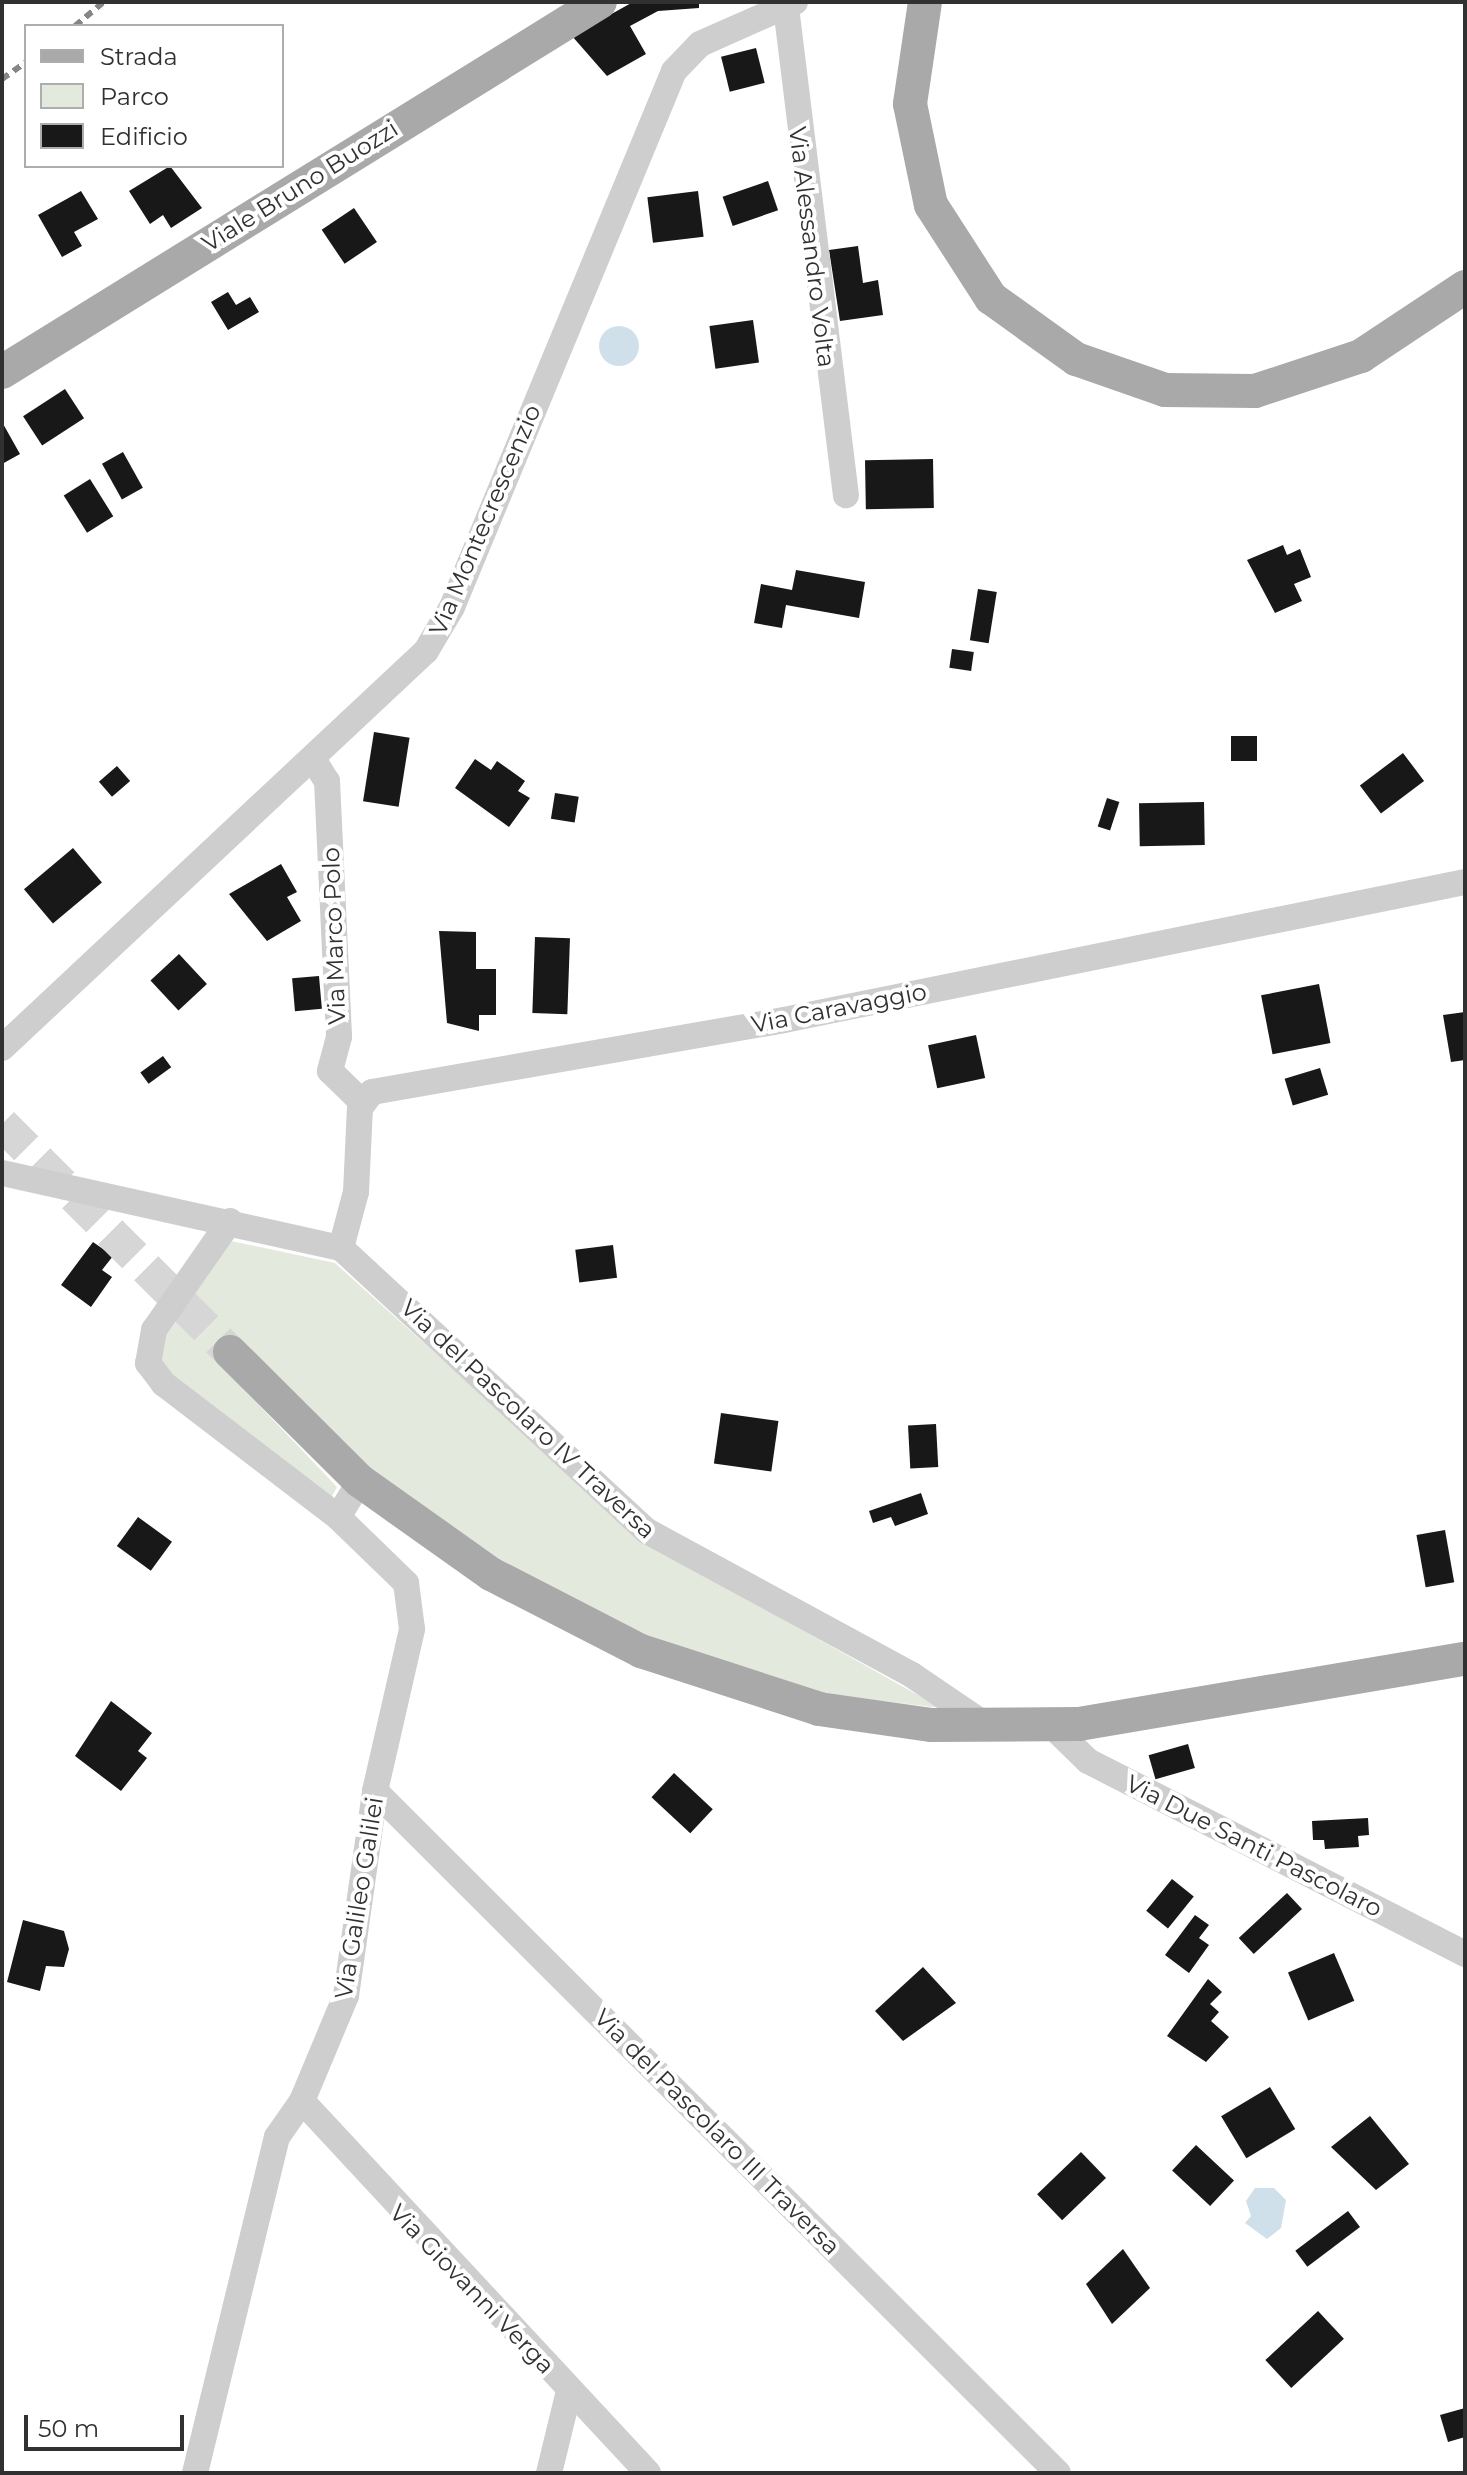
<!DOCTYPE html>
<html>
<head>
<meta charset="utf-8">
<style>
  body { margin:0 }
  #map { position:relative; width:1467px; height:2475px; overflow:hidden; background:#fff; font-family:Montserrat,sans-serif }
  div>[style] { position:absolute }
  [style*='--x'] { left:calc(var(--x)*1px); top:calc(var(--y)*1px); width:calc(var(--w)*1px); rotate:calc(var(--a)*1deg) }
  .green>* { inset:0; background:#e4e9de }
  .water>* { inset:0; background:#cfe0ea }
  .round { border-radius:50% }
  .building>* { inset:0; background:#181818; transform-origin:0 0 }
  .major-tunnel>* { height:34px; margin-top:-17px; transform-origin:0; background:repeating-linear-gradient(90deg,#d6d6d6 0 34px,transparent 0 51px) }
  .minor>* { height:26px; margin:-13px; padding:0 13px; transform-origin:13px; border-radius:13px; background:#cecece }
  .major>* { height:34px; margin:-17px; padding:0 17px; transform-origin:17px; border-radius:17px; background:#a9a9a9 }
  .rail>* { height:6px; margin-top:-3px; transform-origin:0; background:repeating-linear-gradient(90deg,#868686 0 8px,transparent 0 14px) }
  span { translate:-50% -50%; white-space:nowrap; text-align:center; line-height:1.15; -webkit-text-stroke:8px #fff; paint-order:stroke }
  .street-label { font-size:24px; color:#313131 }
  .frame { position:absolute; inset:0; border:4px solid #313131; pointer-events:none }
  .legend { position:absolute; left:24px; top:24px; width:260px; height:144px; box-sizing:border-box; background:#fff; border:2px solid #adadad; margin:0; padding:10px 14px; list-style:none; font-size:24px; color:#313131 }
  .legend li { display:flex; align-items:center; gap:16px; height:40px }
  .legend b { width:40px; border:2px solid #adadad }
  .scale { position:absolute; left:24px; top:2415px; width:160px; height:36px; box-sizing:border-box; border:4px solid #313131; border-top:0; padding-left:10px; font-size:24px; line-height:28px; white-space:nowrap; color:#313131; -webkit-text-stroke:6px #fff; paint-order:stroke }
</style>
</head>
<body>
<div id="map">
  <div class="green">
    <div style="clip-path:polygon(231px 1241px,335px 1263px,645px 1542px,941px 1708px,816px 1693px,593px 1616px,525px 1581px,217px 1361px,337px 1487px,330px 1500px,167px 1376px,156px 1350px)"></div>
  </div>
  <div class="water">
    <div class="round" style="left:599px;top:326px;width:40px;height:40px"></div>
    <div style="clip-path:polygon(1255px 2188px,1274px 2188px,1286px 2200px,1281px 2228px,1267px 2239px,1245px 2223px,1251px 2216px,1246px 2201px)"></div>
  </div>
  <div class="building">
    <div style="clip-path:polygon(633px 2px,699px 2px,699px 8px,658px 11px,630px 26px,646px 54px,607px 76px,572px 36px)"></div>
    <div style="left:756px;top:48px;width:36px;height:36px;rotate:76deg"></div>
    <div style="clip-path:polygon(170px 166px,202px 208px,171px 228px,163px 215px,150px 224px,129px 191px)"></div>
    <div style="left:768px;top:181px;width:31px;height:48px;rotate:71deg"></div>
    <div style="clip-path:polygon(81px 191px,98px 219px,74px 232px,82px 246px,62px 257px,38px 215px)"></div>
    <div style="left:698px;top:191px;width:46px;height:51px;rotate:83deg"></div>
    <div style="left:354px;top:208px;width:41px;height:39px;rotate:56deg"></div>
    <div style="clip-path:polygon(858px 246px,863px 283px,878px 280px,883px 315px,840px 321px,829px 250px)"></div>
    <div style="clip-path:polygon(228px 292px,236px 305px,250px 297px,259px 312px,228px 330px,211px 302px)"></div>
    <div style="left:753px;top:320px;width:43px;height:44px;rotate:82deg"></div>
    <div style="left:65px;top:389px;width:35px;height:50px;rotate:57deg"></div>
    <div style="clip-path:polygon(2px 422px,20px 454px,2px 464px)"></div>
    <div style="left:123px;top:452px;width:41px;height:24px;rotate:61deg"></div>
    <div style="left:933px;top:459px;width:49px;height:68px;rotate:89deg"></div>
    <div style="left:90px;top:479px;width:44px;height:31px;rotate:58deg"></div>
    <div style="clip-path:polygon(1283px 545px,1287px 555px,1300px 549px,1311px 577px,1294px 584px,1302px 601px,1275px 613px,1247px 560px)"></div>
    <div style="clip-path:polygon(796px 570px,865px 582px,859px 618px,786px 605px,782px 628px,754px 623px,761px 584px,792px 590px)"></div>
    <div style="left:978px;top:589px;width:19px;height:52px;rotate:9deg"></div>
    <div style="left:952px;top:649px;width:22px;height:19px;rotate:8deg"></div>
    <div style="left:374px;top:732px;width:36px;height:70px;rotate:9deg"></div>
    <div style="left:1231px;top:736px;width:26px;height:25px"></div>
    <div style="left:1403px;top:753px;width:35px;height:54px;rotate:53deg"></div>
    <div style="clip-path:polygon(475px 759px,491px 770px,497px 761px,525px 781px,518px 791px,530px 798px,509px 827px,455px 788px)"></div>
    <div style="left:117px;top:766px;width:20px;height:24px;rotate:49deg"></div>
    <div style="left:555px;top:793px;width:24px;height:26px;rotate:9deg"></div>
    <div style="left:1107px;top:798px;width:13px;height:30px;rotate:18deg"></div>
    <div style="left:1204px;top:802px;width:43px;height:65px;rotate:89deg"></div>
    <div style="left:73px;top:848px;width:45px;height:64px;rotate:50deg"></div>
    <div style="clip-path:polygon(281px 864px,297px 892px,287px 897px,301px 921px,267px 941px,229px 894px)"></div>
    <div style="clip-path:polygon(439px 931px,476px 932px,476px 969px,496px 969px,496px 1015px,479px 1015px,479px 1031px,447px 1023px)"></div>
    <div style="left:535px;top:937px;width:35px;height:76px;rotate:2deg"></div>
    <div style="left:179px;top:954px;width:41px;height:39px;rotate:47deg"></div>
    <div style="left:319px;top:976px;width:33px;height:27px;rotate:85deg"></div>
    <div style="left:1319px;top:984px;width:60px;height:59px;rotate:79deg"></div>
    <div style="clip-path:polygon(1465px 1012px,1465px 1060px,1451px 1062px,1443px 1015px)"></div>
    <div style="left:976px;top:1035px;width:44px;height:49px;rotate:78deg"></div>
    <div style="left:163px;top:1056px;width:14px;height:28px;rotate:54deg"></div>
    <div style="left:1320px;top:1068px;width:28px;height:37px;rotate:73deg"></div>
    <div style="clip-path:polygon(93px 1242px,113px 1256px,102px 1270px,112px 1277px,91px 1307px,61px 1285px)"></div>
    <div style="left:613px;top:1245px;width:33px;height:38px;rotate:83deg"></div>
    <div style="left:721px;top:1413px;width:58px;height:51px;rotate:8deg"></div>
    <div style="left:936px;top:1424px;width:43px;height:28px;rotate:87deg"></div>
    <div style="clip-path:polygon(921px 1493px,928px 1514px,895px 1526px,891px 1517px,873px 1523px,869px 1511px)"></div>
    <div style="left:138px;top:1517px;width:42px;height:36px;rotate:36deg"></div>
    <div style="left:1445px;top:1530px;width:53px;height:29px;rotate:80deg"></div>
    <div style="clip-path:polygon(111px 1701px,152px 1733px,138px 1751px,147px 1758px,121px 1791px,75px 1756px)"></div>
    <div style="left:1188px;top:1744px;width:25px;height:41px;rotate:74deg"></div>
    <div style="left:674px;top:1773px;width:53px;height:33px;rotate:43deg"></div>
    <div style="clip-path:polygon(1368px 1818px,1369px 1835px,1358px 1836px,1359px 1847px,1325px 1849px,1324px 1840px,1313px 1840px,1312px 1821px)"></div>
    <div style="left:1172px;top:1879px;width:28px;height:41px;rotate:39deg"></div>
    <div style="left:1287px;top:1893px;width:22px;height:66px;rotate:47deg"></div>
    <div style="clip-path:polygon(1195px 1915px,1209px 1925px,1199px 1938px,1209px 1945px,1189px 1973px,1165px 1955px)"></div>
    <div style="clip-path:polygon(23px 1920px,64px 1931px,69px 1949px,64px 1967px,46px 1966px,40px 1991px,7px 1982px)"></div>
    <div style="left:1334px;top:1953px;width:52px;height:50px;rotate:67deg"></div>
    <div style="clip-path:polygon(923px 1967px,956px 2003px,903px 2041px,875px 2011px)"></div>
    <div style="clip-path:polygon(1208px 1979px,1222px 1992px,1210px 2004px,1219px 2012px,1211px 2021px,1229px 2037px,1206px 2062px,1167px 2036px)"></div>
    <div style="left:1270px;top:2087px;width:49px;height:57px;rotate:59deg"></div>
    <div style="clip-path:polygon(1370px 2116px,1409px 2164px,1376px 2190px,1331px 2147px)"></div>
    <div style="left:1196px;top:2145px;width:52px;height:35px;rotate:43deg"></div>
    <div style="left:1081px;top:2152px;width:36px;height:61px;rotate:46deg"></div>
    <div style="left:1348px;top:2211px;width:20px;height:66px;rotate:53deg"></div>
    <div style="clip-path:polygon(1123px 2249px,1150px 2288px,1112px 2324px,1086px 2284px)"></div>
    <div style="left:1318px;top:2311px;width:38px;height:72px;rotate:47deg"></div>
    <div style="clip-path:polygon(1465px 2408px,1465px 2437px,1448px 2442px,1440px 2415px)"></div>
  </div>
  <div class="major-tunnel">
    <div style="--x:2;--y:1124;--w:322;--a:45"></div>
  </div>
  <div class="minor">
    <div style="--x:778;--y:2;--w:9;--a:32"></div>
    <div style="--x:786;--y:7;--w:492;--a:83"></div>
    <div style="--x:313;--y:759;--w:26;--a:58"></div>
    <div style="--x:327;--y:781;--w:256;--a:87.3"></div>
    <div style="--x:339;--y:1037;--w:35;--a:105"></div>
    <div style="--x:330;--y:1071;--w:45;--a:44.1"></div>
    <div style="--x:2;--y:1048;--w:581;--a:-43.12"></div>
    <div style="--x:426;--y:651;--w:51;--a:-59.4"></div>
    <div style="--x:452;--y:607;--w:580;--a:-67.5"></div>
    <div style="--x:674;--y:71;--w:37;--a:-46"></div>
    <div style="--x:700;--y:44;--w:104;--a:-23.9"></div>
    <div style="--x:2;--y:1173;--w:347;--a:12.5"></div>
    <div style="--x:341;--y:1248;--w:417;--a:42.8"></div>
    <div style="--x:647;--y:1531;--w:302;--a:28.5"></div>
    <div style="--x:912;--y:1675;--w:94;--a:34.2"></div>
    <div style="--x:230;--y:1221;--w:133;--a:124.9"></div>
    <div style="--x:154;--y:1330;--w:34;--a:100"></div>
    <div style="--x:148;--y:1363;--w:26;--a:53"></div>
    <div style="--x:164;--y:1384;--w:219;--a:37.4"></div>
    <div style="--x:341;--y:1248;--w:58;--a:-75"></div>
    <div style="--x:356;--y:1192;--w:84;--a:-87.3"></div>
    <div style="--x:360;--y:1108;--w:20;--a:-53"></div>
    <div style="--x:372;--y:1092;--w:418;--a:-9.9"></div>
    <div style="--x:784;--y:1020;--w:695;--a:-11.46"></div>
    <div style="--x:1052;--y:1726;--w:50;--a:44.2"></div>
    <div style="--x:1088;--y:1761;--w:424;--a:27.1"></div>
    <div style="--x:375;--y:1791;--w:965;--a:44.96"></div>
    <div style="--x:302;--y:2101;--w:508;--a:47.07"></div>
    <div style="--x:195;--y:2473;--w:346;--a:-76.3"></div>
    <div style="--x:277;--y:2137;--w:44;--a:-55.2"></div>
    <div style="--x:302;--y:2101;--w:114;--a:-67.3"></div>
    <div style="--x:346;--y:1996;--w:207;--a:-81.9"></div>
    <div style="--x:375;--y:1791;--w:166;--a:-77.1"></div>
    <div style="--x:412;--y:1629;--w:46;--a:-97.4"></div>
    <div style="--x:406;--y:1583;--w:95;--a:-135.9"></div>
    <div style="--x:338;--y:1517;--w:42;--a:-58.6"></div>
    <div style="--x:549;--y:2473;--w:84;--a:-76.3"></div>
  </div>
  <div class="major">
    <div style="--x:925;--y:2;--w:103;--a:98.4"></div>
    <div style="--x:910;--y:104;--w:103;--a:78.3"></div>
    <div style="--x:931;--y:205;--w:111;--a:57.2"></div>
    <div style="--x:991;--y:298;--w:105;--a:35.7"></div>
    <div style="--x:1076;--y:359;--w:94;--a:19.2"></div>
    <div style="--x:1165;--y:390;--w:90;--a:0.6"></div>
    <div style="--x:1255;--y:391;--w:112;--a:-18.3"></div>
    <div style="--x:1361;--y:356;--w:125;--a:-33.6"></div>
    <div style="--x:2;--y:372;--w:703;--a:-31.75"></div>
    <div style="--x:230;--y:1352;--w:183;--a:44.8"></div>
    <div style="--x:360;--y:1481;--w:161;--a:35.4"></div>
    <div style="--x:491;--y:1574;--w:169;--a:27.2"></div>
    <div style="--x:641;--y:1651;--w:187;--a:18"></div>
    <div style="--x:819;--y:1709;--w:114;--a:8.1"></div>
    <div style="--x:932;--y:1725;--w:147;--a:-0.4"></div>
    <div style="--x:1079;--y:1724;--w:391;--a:-9.6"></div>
  </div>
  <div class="rail">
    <div style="--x:75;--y:26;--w:38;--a:-40"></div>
    <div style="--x:2;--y:79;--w:29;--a:-35"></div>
  </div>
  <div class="street-label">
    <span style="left:300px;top:186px;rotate:-32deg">Viale Bruno Buozzi</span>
    <span style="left:812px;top:247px;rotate:83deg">Via Alessandro Volta</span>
    <span style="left:485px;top:520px;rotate:-67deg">Via Montecrescenzio</span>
    <span style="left:334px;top:936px;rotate:-92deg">Via Marco Polo</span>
    <span style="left:839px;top:1008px;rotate:-11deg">Via Caravaggio</span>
    <span style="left:528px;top:1419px;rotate:43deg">Via del Pascolaro IV Traversa</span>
    <span style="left:1254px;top:1846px;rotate:27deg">Via Due Santi Pascolaro</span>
    <span style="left:359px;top:1898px;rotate:-81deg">Via Galileo Galilei</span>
    <span style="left:717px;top:2132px;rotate:45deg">Via del Pascolaro III Traversa</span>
    <span style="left:472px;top:2289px;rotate:46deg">Via Giovanni Verga</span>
  </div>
  <div class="frame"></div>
  <ul class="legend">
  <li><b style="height:10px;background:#a9a9a9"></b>Strada</li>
  <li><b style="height:22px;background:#e4e9de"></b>Parco</li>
  <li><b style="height:22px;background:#181818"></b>Edificio</li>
  </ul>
  <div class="scale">50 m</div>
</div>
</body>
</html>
